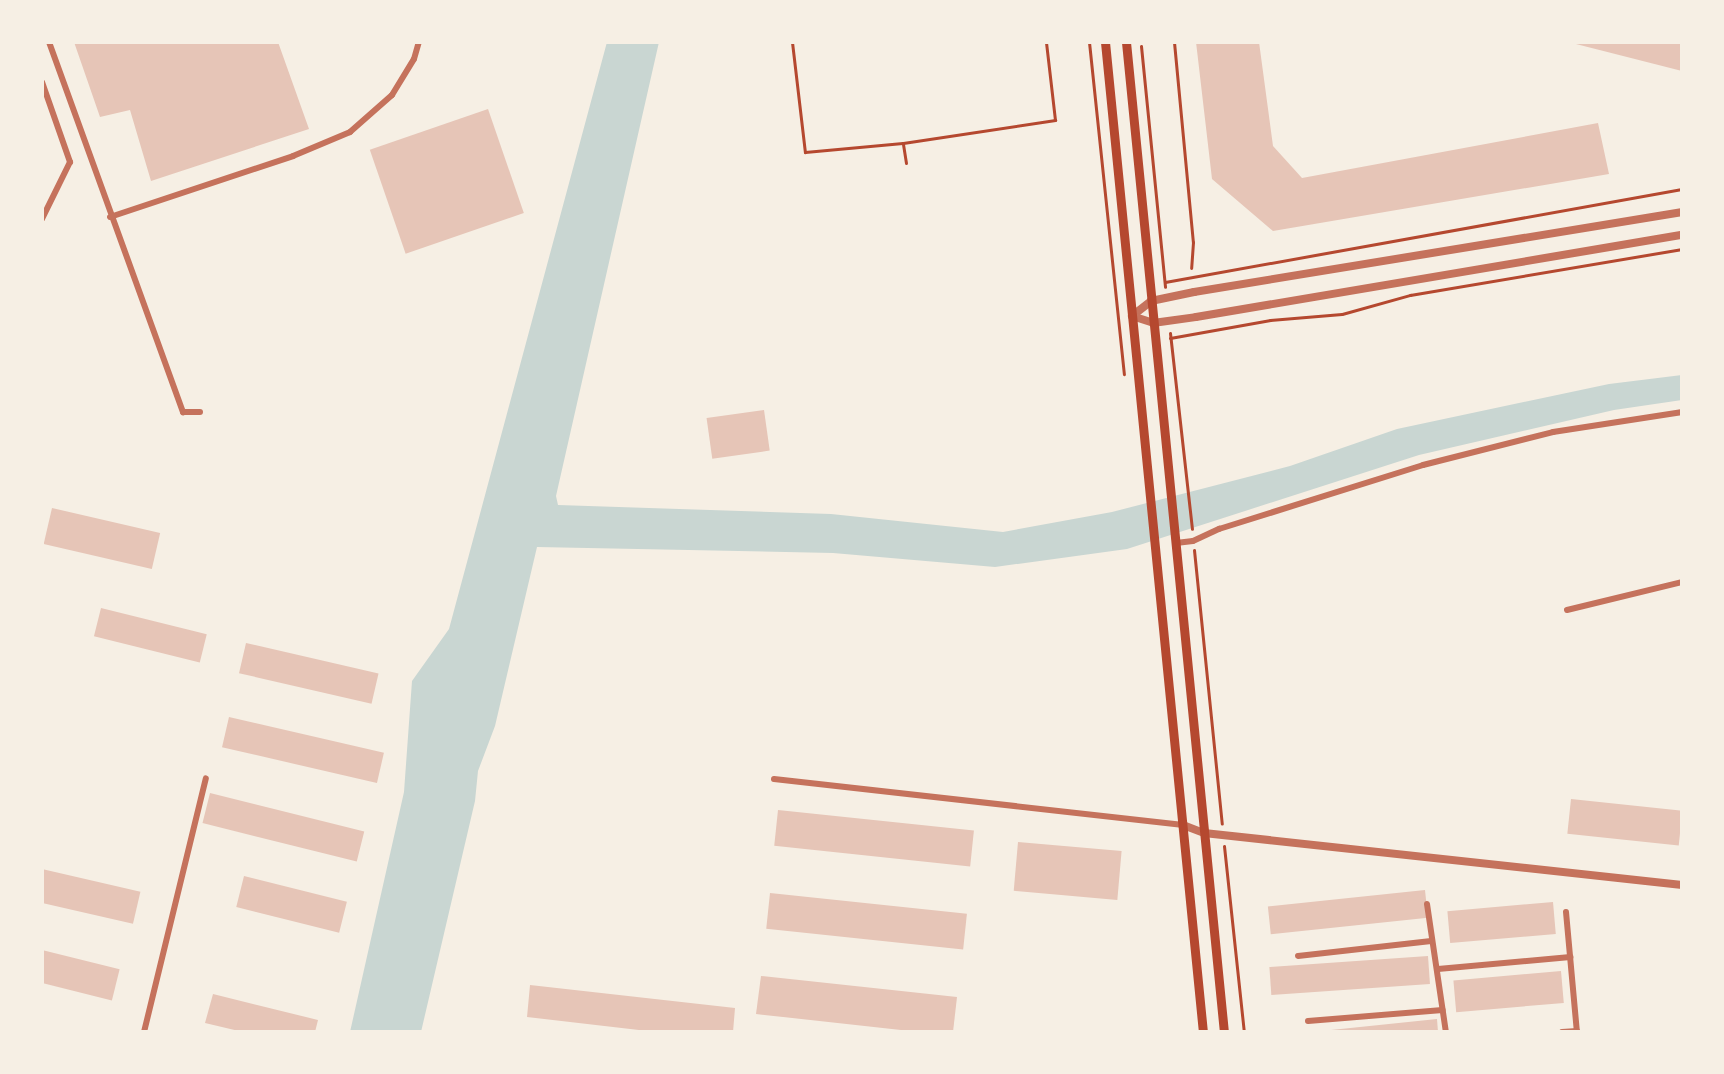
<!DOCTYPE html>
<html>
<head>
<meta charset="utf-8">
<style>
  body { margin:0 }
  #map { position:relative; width:1724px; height:1074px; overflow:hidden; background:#f6efe4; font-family:"Varela Round",sans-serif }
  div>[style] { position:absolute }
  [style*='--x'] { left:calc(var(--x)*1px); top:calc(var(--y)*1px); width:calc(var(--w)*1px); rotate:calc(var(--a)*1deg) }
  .water>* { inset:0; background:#c9d6d2 }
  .building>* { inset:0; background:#e6c5b7; transform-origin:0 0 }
  .path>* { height:3px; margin:-1.5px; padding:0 1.5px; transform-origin:1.5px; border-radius:1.5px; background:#b5482f }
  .minor>* { height:6px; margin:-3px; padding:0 3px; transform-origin:3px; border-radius:3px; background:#c5725c }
  .tertiary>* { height:8px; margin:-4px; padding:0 4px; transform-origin:4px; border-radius:4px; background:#c5725c }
  .secondary>* { height:9px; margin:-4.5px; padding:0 4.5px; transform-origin:4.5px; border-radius:4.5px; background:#b5482f }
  span { translate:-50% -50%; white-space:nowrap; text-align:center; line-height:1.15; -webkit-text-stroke:4.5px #f6efe4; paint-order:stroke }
  .frame { position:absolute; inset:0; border:44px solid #f6efe4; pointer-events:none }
</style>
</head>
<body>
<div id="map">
  <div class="water">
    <div style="clip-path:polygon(607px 42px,659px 42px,556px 496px,558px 505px,831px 514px,1003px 532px,1112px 512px,1290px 466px,1397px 429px,1609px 384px,1682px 375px,1682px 400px,1614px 410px,1419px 455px,1127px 549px,995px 567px,833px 553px,537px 547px,495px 726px,478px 771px,475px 801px,421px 1032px,350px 1032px,404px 792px,412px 681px,449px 629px)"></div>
  </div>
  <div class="building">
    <div style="clip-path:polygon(74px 42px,278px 42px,309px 129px,151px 181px,130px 110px,100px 117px)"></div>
    <div style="clip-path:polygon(1196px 42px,1259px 42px,1273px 146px,1302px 178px,1598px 123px,1609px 174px,1273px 231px,1212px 179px)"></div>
    <div style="clip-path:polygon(1572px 42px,1682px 44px,1682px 71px,1572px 43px)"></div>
    <div style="left:488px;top:109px;width:110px;height:125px;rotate:71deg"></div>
    <div style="left:764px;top:410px;width:41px;height:58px;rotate:82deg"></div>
    <div style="left:52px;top:508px;width:111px;height:37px;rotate:13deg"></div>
    <div style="left:101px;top:608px;width:109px;height:29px;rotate:14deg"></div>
    <div style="left:246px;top:643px;width:136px;height:31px;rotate:13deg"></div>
    <div style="left:229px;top:717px;width:159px;height:31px;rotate:13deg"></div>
    <div style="left:210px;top:793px;width:159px;height:31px;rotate:14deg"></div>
    <div style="left:1571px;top:799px;width:112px;height:35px;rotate:6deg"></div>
    <div style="left:778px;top:810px;width:197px;height:36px;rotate:6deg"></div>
    <div style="left:1018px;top:842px;width:104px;height:49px;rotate:5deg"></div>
    <div style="left:42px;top:869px;width:101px;height:33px;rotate:13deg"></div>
    <div style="left:244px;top:876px;width:106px;height:32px;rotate:14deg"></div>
    <div style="left:1425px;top:890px;width:28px;height:158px;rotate:84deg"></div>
    <div style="left:770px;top:893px;width:198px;height:36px;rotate:6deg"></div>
    <div style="left:1553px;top:902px;width:32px;height:106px;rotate:85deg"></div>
    <div style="left:42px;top:950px;width:80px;height:32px;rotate:14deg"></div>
    <div style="left:1428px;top:956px;width:28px;height:159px;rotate:86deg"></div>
    <div style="left:1561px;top:971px;width:32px;height:108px;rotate:85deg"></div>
    <div style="clip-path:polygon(761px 976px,957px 997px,953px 1032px,919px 1032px,756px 1014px)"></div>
    <div style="clip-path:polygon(530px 985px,735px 1008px,733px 1032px,656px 1032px,527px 1017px)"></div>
    <div style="clip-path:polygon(213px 994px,318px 1020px,315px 1032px,243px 1032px,205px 1023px)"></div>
    <div style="clip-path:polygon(1437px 1019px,1438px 1032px,1331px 1032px,1331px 1030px)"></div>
  </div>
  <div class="path">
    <div style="--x:792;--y:42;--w:111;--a:83.3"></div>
    <div style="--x:805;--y:152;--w:98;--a:-5.2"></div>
    <div style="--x:1089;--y:42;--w:334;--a:84"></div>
    <div style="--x:1174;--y:42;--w:201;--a:84.6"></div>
    <div style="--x:1193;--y:242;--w:26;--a:94"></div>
    <div style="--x:1141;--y:46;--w:242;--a:84.3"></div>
    <div style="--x:906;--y:163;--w:20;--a:-99"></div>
    <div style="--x:903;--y:143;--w:154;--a:-8.6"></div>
    <div style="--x:1055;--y:120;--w:79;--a:-96.6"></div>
    <div style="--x:1165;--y:282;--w:525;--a:-10.2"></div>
    <div style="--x:1170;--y:333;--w:197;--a:83.6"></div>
    <div style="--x:1170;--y:338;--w:102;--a:-10.2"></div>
    <div style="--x:1270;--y:320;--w:72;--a:-4.8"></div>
    <div style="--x:1342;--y:314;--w:71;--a:-15.6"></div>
    <div style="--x:1410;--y:295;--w:276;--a:-9.6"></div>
    <div style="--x:1194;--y:550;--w:275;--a:84.2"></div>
    <div style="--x:1224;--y:846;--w:187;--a:83.9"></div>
  </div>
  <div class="minor">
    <div style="--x:49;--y:42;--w:394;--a:70.1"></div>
    <div style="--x:183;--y:412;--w:17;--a:0"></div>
    <div style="--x:42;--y:82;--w:85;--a:70.7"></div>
    <div style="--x:70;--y:162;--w:64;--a:116.2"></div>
    <div style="--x:110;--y:217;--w:193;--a:-18.4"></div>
    <div style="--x:293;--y:156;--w:62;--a:-22.8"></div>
    <div style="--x:350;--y:132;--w:56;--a:-41.4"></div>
    <div style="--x:392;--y:95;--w:42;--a:-58.6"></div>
    <div style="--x:414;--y:59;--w:18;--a:-74"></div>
    <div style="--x:1176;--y:543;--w:17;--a:-7"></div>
    <div style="--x:1193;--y:541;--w:29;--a:-25"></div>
    <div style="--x:1219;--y:529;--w:214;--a:-17.4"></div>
    <div style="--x:1423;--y:465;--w:134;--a:-14.2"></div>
    <div style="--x:1553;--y:432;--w:131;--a:-8.8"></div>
    <div style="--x:1567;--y:610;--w:118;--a:-13.7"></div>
    <div style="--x:774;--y:779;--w:412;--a:6.4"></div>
    <div style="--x:1427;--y:904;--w:129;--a:81.6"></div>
    <div style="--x:1566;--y:912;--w:121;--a:84.8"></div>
    <div style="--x:1298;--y:956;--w:134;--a:-6.4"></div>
    <div style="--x:1438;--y:969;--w:133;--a:-5.2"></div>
    <div style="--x:1308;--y:1021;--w:135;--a:-4.7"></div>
    <div style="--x:144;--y:1032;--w:261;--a:-76.3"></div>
    <div style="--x:1562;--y:1032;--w:15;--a:-4"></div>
  </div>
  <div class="tertiary">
    <div style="--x:1132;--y:316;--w:24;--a:-38"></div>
    <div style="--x:1151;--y:301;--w:44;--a:-11.8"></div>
    <div style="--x:1194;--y:292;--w:495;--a:-9.3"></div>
    <div style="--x:1132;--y:316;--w:22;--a:18"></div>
    <div style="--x:1153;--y:323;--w:43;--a:-7.9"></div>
    <div style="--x:1196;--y:317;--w:493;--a:-9.6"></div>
    <div style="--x:1183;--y:825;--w:22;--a:21"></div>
    <div style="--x:1204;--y:833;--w:481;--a:6.2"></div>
  </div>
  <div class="secondary">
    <div style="--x:1105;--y:42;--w:995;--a:84.35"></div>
    <div style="--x:1126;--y:42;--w:995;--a:84.35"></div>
  </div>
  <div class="frame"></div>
</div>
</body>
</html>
